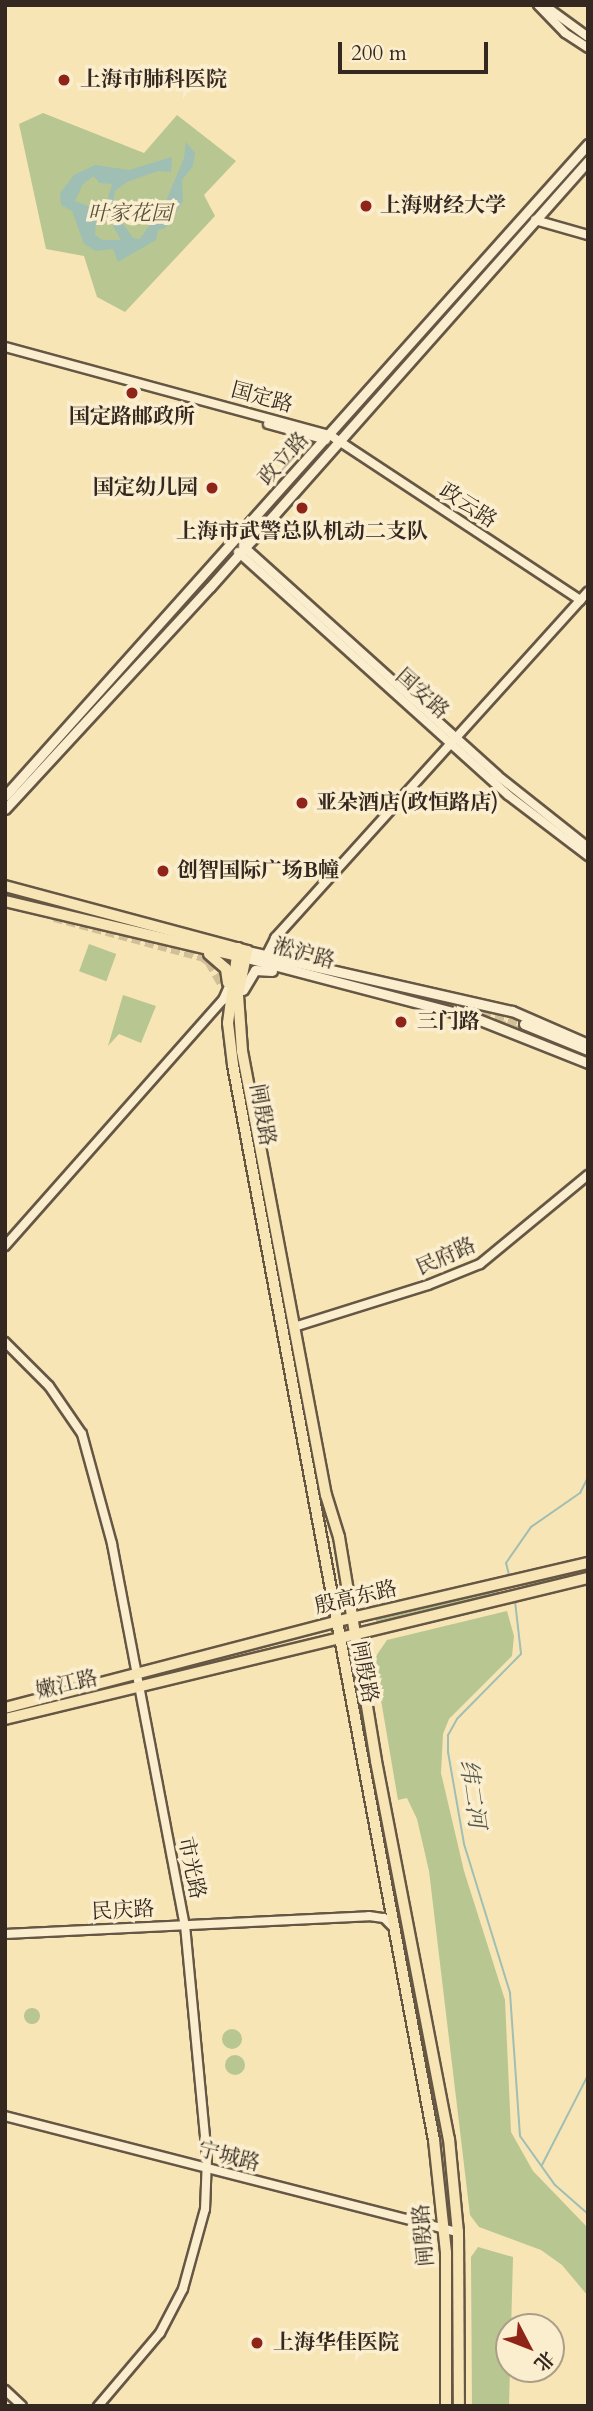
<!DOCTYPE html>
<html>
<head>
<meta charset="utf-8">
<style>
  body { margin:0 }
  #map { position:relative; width:593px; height:2411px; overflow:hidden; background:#f8e5b5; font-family:Cardo,"Noto Serif SC",serif }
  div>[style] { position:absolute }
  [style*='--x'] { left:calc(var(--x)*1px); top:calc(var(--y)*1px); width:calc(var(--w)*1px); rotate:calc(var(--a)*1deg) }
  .green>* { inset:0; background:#b8c691; transform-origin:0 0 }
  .round { border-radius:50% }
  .water>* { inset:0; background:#9fbeb4 }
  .stream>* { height:2px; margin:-1px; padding:0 1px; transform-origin:1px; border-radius:1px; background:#9fbeb4 }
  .secondary-tunnel>* { height:9px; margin-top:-4.5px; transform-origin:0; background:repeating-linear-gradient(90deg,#d1bf97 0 9px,transparent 0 13.5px) }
  .primary-tunnel>* { height:10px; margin-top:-5px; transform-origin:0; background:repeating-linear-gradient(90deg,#d1bf97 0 10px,transparent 0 15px) }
  .roads { filter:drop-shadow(2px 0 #665745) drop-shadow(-2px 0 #665745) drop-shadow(0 2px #665745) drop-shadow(0 -2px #665745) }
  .tertiary>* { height:8px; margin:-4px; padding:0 4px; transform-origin:4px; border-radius:4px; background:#faeecf }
  .secondary>* { height:9px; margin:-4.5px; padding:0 4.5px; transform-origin:4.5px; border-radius:4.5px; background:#faeecf }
  .primary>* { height:10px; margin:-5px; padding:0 5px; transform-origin:5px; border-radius:5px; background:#f8e5b5 }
  .dots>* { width:19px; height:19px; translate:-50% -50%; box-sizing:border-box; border:4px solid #faeecf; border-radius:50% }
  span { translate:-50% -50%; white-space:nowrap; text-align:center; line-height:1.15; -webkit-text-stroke:7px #faeecf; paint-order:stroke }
  .poi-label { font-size:21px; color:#352820; font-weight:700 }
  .left { translate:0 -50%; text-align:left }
  .right { translate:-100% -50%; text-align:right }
  .park-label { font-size:21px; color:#56503c; font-style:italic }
  .street-label { font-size:21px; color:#352820 }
  .water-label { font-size:23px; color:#55554c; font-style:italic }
  .frame { position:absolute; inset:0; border:7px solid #352820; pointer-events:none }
  .north { position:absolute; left:495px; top:2313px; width:70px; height:70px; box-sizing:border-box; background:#faeecf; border:2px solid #ab9f89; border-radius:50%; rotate:132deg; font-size:19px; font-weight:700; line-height:28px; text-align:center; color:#352820 }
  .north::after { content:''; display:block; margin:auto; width:24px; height:32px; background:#8f2418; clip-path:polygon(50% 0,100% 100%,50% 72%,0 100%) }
  .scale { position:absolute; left:338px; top:42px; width:150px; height:32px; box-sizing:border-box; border:4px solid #352820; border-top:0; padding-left:9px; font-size:21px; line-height:24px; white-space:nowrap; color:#352820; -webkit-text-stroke:5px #faeecf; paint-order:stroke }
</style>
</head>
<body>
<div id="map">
  <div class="green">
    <div style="clip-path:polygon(43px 113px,144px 153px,177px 115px,236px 161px,204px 195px,215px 216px,125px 312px,97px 297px,84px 256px,46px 249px,19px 124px)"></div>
    <div style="left:89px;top:944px;width:29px;height:29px;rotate:20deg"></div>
    <div style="clip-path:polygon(123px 995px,156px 1006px,141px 1043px,119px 1034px,108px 1046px)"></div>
    <div style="clip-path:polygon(588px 1567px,588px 1574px,523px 1589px,523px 1586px)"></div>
    <div style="clip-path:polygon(499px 1590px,500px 1594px,377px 1625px,375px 1617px)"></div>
    <div style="clip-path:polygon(507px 1611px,514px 1636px,512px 1656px,449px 1719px,443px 1734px,441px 1773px,464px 1871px,505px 2000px,511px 2132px,533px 2171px,588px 2228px,588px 2296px,562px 2265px,541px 2250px,479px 2227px,470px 2215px,429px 1871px,417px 1819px,407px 1798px,398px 1800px,374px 1659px,387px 1640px)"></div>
    <div class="round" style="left:24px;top:2008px;width:16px;height:16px"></div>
    <div class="round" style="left:222px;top:2029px;width:20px;height:20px"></div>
    <div class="round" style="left:225px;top:2055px;width:20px;height:20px"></div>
    <div style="clip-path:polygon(478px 2247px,513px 2257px,509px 2406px,472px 2406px,471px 2257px)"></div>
  </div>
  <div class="water">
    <div style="clip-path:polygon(evenodd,186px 142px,195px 153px,193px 166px,182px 180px,183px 201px,165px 228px,158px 230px,156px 240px,118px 262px,113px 249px,96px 251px,84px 244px,72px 211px,61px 205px,60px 193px,74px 175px,95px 165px,129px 170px,172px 157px,171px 172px,158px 171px,127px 182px,115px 191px,111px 217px,96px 217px,95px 235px,102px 240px,121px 240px,113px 226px,117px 215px,133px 238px,140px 239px,166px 201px,184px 158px,186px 142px,94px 176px,99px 183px,112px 184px,105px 209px,100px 211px,75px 201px,83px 184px,94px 176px)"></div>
  </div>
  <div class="stream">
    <div style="--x:509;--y:1575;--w:12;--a:-104"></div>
    <div style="--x:506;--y:1563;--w:44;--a:-55.2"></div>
    <div style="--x:531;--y:1527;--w:60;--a:-34.8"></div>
    <div style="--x:580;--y:1493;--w:18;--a:-63"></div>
    <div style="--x:515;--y:1601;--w:53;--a:83.5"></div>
    <div style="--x:521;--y:1654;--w:91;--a:134.6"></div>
    <div style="--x:457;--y:1719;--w:18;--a:119"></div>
    <div style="--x:448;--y:1735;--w:17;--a:90"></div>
    <div style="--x:448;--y:1752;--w:93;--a:80.1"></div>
    <div style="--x:464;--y:1844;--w:156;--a:72.8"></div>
    <div style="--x:510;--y:1993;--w:143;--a:86"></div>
    <div style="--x:520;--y:2136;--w:60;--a:54.5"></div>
    <div style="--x:555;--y:2185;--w:44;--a:41.3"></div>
    <div style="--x:542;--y:2165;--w:101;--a:-62.9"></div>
  </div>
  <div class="secondary-tunnel">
    <div style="--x:54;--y:917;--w:152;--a:14.9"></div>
    <div style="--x:201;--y:956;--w:40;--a:8.5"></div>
    <div style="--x:404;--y:991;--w:124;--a:15.4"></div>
    <div style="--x:496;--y:1022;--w:27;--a:20"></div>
  </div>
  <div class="primary-tunnel">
    <div style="--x:188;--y:946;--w:26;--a:36"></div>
    <div style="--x:209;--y:961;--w:36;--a:60"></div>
  </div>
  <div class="roads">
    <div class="tertiary">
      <div style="--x:538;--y:5;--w:39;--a:46"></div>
      <div style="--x:565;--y:33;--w:27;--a:33"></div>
      <div style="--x:544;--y:5;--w:54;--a:36"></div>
      <div style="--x:535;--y:220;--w:55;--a:15.8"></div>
      <div style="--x:5;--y:347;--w:337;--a:15.2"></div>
      <div style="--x:330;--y:435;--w:300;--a:33.4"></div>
      <div style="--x:268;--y:424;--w:60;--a:15.4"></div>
      <div style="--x:243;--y:546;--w:342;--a:42"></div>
      <div style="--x:497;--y:775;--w:116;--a:38.4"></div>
      <div style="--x:238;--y:552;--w:363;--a:42"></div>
      <div style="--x:508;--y:795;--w:101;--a:37.3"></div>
      <div style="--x:264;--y:960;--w:25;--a:-63"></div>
      <div style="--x:275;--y:938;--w:467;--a:-47.9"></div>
      <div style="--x:5;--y:1246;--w:329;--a:-48.5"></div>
      <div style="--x:223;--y:1000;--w:20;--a:-66"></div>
      <div style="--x:294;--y:1327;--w:140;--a:-17.4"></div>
      <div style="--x:428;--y:1285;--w:56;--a:-22"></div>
      <div style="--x:480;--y:1264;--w:140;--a:-39.5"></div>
      <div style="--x:5;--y:1342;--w:62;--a:45"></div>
      <div style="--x:49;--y:1386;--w:58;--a:55.5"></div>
      <div style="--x:82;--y:1434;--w:114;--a:74.7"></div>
      <div style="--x:112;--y:1544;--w:388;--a:79.2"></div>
      <div style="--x:185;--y:1925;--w:234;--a:84.6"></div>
      <div style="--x:207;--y:2158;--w:51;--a:92.2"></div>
      <div style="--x:205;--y:2209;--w:83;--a:105.4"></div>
      <div style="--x:183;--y:2289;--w:50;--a:117.6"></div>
      <div style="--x:160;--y:2333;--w:96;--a:130.3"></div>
      <div style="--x:5;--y:1934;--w:364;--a:-2.8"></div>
      <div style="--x:369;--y:1916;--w:15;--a:8"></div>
      <div style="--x:384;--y:1918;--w:14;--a:45"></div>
      <div style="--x:5;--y:2116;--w:468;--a:14.4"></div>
      <div style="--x:5;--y:2390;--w:23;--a:43"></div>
    </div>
    <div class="secondary">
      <div style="--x:5;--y:796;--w:875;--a:-48.2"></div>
      <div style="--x:5;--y:809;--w:302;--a:-47.3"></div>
      <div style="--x:210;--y:587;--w:570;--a:-48.42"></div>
      <div style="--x:247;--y:951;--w:272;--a:12.8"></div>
      <div style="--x:512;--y:1011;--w:83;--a:23.5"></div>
      <div style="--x:239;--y:956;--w:244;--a:14.7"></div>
      <div style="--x:475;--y:1018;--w:122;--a:21.7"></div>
      <div style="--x:243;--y:990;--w:23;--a:-59"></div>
      <div style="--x:255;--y:970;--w:17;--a:3"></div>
      <div style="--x:524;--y:1024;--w:69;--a:22.1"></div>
    </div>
    <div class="primary">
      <div style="--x:5;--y:886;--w:251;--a:15"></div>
      <div style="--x:247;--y:951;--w:45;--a:101.6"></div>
      <div style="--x:238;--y:995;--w:56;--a:85.9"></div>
      <div style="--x:242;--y:1051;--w:452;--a:79.3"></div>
      <div style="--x:326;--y:1495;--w:44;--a:72.8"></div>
      <div style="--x:339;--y:1537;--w:227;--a:80.6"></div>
      <div style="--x:376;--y:1761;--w:385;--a:79.1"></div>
      <div style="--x:449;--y:2139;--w:93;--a:84.5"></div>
      <div style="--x:458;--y:2232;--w:174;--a:89.7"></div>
      <div style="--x:5;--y:901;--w:238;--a:13.3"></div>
      <div style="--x:238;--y:948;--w:76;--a:97.6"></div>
      <div style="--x:228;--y:1023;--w:42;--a:83.2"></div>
      <div style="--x:233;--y:1065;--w:1094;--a:79.41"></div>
      <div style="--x:434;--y:2140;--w:114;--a:83.9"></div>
      <div style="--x:446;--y:2253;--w:153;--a:90"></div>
      <div style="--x:209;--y:954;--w:23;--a:41"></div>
      <div style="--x:226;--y:969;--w:14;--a:82"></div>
      <div style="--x:5;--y:1708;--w:340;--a:-14.6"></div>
      <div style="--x:334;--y:1622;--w:261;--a:-13.1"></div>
      <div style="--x:5;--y:1719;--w:600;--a:-13.6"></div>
    </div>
  </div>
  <div class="dots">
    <div style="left:64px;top:80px;background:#8f2418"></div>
    <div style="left:366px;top:206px;background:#8f2418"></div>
    <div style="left:132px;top:393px;background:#8f2418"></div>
    <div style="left:212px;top:488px;background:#8f2418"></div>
    <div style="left:302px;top:508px;background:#8f2418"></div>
    <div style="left:302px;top:803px;background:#8f2418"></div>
    <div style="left:163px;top:871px;background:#8f2418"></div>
    <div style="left:401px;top:1022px;background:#8f2418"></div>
    <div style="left:257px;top:2343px;background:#8f2418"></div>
  </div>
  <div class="poi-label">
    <span class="left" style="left:80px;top:80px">上海市肺科医院</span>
    <span class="left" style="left:380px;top:206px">上海财经大学</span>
    <span style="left:132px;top:417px">国定路邮政所</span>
    <span class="right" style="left:198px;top:488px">国定幼儿园</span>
    <span style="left:302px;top:532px">上海市武警总队机动二支队</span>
    <span class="left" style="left:316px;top:803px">亚朵酒店(政恒路店)</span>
    <span class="left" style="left:177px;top:871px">创智国际广场B幢</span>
    <span class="left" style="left:417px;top:1022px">三门路</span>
    <span class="left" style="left:273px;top:2343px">上海华佳医院</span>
  </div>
  <div class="park-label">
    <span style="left:130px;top:214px">叶家花园</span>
  </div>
  <div class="street-label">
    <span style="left:262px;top:398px;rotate:15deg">国定路</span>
    <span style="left:284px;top:459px;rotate:-48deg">政立路</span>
    <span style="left:468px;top:506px;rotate:33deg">政云路</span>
    <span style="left:422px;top:694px;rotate:42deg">国安路</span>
    <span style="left:304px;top:954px;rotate:15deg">淞沪路</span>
    <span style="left:262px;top:1115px;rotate:80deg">闸殷路</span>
    <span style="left:446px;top:1257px;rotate:-24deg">民府路</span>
    <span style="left:356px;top:1598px;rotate:-13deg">殷高东路</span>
    <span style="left:364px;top:1672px;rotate:79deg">闸殷路</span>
    <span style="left:67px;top:1685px;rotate:-13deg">嫩江路</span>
    <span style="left:191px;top:1868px;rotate:78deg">市光路</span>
    <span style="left:123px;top:1911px;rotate:-3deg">民庆路</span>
    <span style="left:229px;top:2157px;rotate:14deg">宁城路</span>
    <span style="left:424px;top:2235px;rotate:-95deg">闸殷路</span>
  </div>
  <div class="water-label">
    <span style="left:472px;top:1794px;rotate:82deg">纬二河</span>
  </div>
  <div class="frame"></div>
  <div class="north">北</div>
  <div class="scale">200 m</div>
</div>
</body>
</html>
